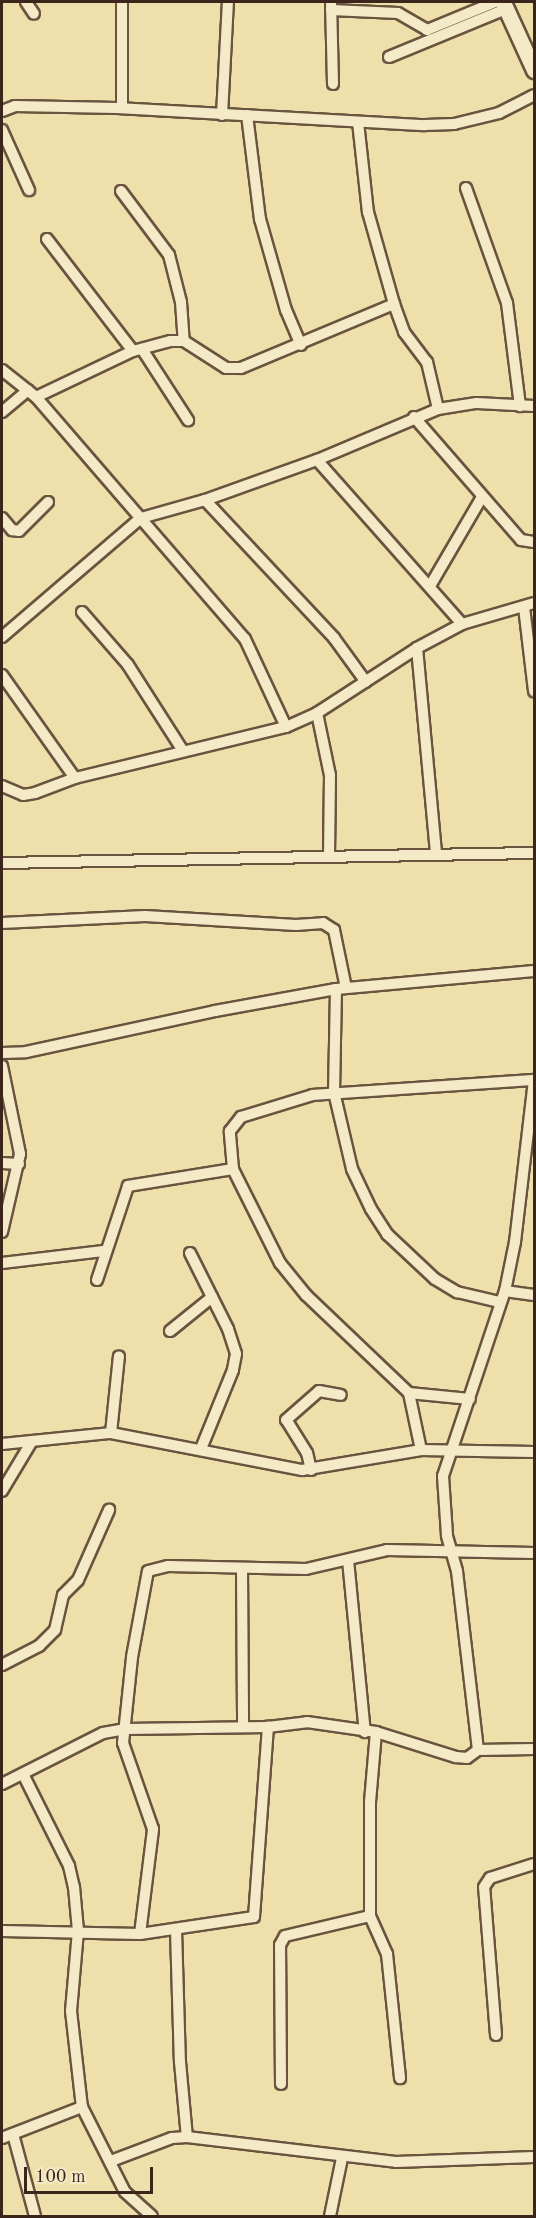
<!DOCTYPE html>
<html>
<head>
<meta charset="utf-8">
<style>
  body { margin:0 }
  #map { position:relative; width:536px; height:2218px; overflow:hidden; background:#efdfab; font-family:"Old Standard TT",serif }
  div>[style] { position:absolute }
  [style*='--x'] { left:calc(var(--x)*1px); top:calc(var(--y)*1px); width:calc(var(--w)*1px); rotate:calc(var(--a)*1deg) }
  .roads { filter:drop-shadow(2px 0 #69543f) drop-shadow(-2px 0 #69543f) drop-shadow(0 2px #69543f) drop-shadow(0 -2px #69543f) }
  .minor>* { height:10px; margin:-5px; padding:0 5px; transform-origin:5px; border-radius:5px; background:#f5eac8 }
  .secondary>* { height:15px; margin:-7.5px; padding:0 7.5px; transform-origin:7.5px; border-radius:7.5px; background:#f5eac8 }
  span { translate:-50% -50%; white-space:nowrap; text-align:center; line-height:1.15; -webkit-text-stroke:4.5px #f5eac8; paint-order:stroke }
  .frame { position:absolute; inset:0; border:3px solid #3c261b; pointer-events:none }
  .scale { position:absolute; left:24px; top:2167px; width:129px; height:27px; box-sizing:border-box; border:3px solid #3c261b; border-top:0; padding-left:8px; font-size:18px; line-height:21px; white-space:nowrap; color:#3c261b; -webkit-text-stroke:4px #f5eac8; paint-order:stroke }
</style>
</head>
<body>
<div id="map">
  <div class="roads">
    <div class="minor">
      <div style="--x:26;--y:2;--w:14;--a:56"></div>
      <div style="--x:331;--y:2;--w:82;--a:88.6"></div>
      <div style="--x:331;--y:10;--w:67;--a:2.6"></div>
      <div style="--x:398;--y:13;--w:34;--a:30"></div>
      <div style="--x:427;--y:30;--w:74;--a:-22.4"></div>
      <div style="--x:389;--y:57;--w:126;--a:-22.3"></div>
      <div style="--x:122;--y:108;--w:106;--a:-90"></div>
      <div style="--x:2;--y:111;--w:14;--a:-21"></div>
      <div style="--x:15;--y:106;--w:102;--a:1.1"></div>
      <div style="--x:117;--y:108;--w:308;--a:3.2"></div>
      <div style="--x:425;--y:125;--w:29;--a:-2"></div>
      <div style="--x:454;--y:124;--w:46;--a:-13.7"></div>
      <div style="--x:499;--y:113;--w:39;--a:-27"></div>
      <div style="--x:222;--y:115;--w:113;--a:-87"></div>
      <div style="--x:247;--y:115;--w:105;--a:82.9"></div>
      <div style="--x:260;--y:219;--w:95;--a:74.1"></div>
      <div style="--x:286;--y:310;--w:38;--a:67"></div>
      <div style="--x:358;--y:122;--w:91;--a:83.7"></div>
      <div style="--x:368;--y:212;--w:96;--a:74.2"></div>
      <div style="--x:394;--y:304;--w:30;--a:70"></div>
      <div style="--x:404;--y:332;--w:38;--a:53"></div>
      <div style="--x:427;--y:362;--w:48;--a:76.8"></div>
      <div style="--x:2;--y:130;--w:66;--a:65.8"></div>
      <div style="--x:466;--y:188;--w:122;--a:70.4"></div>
      <div style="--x:507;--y:303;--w:104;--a:82.8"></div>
      <div style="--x:121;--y:191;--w:80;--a:53.1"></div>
      <div style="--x:169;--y:255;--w:49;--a:75.7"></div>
      <div style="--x:181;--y:302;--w:39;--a:86"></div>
      <div style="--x:47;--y:239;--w:141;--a:52.5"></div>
      <div style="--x:142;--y:349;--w:85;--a:57.1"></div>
      <div style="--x:2;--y:370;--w:43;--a:38.5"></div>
      <div style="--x:36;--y:397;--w:320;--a:49.2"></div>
      <div style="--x:245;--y:639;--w:97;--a:65"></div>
      <div style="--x:36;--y:397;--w:107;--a:-25.4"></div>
      <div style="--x:133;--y:351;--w:39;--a:-15"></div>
      <div style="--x:171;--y:341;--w:13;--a:0"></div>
      <div style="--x:184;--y:341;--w:50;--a:32.7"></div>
      <div style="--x:226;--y:368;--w:15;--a:0"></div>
      <div style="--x:241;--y:368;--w:166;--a:-22.7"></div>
      <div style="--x:2;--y:412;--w:34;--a:-40"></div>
      <div style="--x:414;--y:417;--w:163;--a:49"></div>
      <div style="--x:521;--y:540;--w:13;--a:9"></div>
      <div style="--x:317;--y:460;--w:219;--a:48.5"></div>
      <div style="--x:205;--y:500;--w:189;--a:46.9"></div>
      <div style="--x:334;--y:638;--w:54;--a:54"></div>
      <div style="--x:2;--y:518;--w:16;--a:50"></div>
      <div style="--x:12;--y:530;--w:7;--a:8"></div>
      <div style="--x:19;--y:531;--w:41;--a:-45"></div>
      <div style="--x:430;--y:586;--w:103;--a:-59.7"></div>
      <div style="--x:524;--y:607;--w:85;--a:83.2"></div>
      <div style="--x:82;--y:612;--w:70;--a:49"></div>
      <div style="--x:128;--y:665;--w:102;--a:57.4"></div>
      <div style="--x:2;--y:637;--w:183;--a:-40.6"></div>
      <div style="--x:141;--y:518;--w:66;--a:-15.7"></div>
      <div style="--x:205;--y:500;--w:119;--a:-19.7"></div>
      <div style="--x:317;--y:460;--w:131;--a:-22.9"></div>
      <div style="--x:438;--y:409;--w:39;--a:-9"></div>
      <div style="--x:477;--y:403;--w:57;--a:3"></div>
      <div style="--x:417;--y:648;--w:206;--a:84.7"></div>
      <div style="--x:2;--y:675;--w:126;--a:54.7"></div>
      <div style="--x:317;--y:713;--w:63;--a:78.2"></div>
      <div style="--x:330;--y:775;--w:81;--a:90.7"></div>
      <div style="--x:2;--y:786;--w:23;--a:23"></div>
      <div style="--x:23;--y:795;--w:12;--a:-9"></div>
      <div style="--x:35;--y:793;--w:43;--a:-20.6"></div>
      <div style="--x:75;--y:778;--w:217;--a:-13.6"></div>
      <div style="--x:286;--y:727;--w:34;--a:-24"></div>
      <div style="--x:317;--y:713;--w:119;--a:-33"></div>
      <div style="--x:417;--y:648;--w:51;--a:-28.1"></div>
      <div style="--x:462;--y:624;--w:75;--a:-16.3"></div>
      <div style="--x:2;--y:863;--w:532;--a:-1.08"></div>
      <div style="--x:2;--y:923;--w:143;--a:-2.8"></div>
      <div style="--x:145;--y:916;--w:151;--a:3.4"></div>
      <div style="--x:296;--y:925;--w:27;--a:-4"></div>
      <div style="--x:323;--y:923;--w:13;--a:32"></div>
      <div style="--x:334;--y:930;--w:59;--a:78.3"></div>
      <div style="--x:336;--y:989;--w:103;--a:91.1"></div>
      <div style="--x:334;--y:1092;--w:79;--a:76.8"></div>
      <div style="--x:352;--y:1169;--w:44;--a:64.6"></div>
      <div style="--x:371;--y:1209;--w:30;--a:57"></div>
      <div style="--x:387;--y:1234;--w:66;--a:43.2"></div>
      <div style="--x:435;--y:1279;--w:26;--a:31"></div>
      <div style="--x:457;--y:1292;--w:43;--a:13.4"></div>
      <div style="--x:2;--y:1053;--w:24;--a:-2"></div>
      <div style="--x:26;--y:1052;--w:193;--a:-12.2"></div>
      <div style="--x:215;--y:1011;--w:123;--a:-10.3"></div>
      <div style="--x:336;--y:989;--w:199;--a:-5.2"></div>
      <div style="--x:2;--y:1066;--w:90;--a:78.4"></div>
      <div style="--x:20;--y:1154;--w:80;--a:103"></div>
      <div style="--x:2;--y:1163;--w:17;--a:3"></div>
      <div style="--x:190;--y:1253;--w:85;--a:63.4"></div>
      <div style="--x:228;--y:1329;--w:26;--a:72"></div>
      <div style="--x:236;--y:1354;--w:16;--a:101"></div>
      <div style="--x:233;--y:1370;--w:85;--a:112.1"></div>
      <div style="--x:2;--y:1263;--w:102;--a:-6.8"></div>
      <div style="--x:97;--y:1280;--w:99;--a:-71.7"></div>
      <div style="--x:128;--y:1186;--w:106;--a:-9.2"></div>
      <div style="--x:505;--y:1291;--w:29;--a:8"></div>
      <div style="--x:170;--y:1331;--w:54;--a:-39"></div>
      <div style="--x:409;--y:1393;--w:61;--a:5.6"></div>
      <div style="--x:111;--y:1433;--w:77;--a:-84.1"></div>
      <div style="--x:2;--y:1444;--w:110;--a:-5.8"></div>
      <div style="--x:111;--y:1433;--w:195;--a:11"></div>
      <div style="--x:302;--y:1470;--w:121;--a:-9.5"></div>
      <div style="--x:421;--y:1450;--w:113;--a:1"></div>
      <div style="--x:421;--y:1450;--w:58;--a:-101.9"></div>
      <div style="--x:409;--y:1393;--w:142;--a:-136.4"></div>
      <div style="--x:306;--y:1295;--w:41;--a:-129.1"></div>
      <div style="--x:280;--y:1263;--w:105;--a:-116.6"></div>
      <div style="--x:233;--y:1169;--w:38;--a:-95"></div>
      <div style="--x:230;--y:1131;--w:18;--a:-52"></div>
      <div style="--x:241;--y:1117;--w:75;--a:-17"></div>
      <div style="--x:313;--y:1095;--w:222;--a:-3.9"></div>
      <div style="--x:311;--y:1470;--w:17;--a:-103"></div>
      <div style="--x:307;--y:1453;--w:39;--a:-122"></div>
      <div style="--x:286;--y:1420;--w:44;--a:-41.3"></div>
      <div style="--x:319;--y:1391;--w:22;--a:10"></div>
      <div style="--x:2;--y:1491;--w:58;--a:-59"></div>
      <div style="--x:348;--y:1560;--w:173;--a:84.4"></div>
      <div style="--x:242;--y:1570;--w:157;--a:89.6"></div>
      <div style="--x:2;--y:1665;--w:42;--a:-27.2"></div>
      <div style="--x:39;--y:1646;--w:23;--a:-45"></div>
      <div style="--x:55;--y:1630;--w:36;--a:-77"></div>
      <div style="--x:63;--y:1595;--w:21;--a:-45"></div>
      <div style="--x:78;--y:1580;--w:77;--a:-66.1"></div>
      <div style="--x:376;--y:1732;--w:70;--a:94.9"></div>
      <div style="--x:370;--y:1802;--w:114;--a:90"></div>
      <div style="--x:370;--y:1916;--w:42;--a:65.9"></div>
      <div style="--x:387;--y:1954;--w:125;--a:84"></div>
      <div style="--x:478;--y:1750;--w:180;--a:-96.7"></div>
      <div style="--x:457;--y:1571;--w:37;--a:-106"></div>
      <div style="--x:447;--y:1535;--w:59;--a:-93.9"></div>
      <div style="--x:443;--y:1476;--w:195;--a:-71.5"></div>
      <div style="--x:505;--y:1291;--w:50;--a:-78.5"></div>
      <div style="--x:515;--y:1242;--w:163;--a:-83.3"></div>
      <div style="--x:23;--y:1774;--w:103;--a:63.4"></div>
      <div style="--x:69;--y:1866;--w:22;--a:77"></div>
      <div style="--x:74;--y:1887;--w:44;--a:84.8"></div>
      <div style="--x:78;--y:1931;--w:80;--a:95"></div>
      <div style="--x:71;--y:2011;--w:97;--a:83.5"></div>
      <div style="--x:82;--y:2107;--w:95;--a:63.2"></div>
      <div style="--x:125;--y:2192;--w:36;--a:42"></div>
      <div style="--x:2;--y:1784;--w:113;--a:-26.8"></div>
      <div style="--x:103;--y:1733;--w:23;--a:-10"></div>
      <div style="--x:126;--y:1729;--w:142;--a:-0.8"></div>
      <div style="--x:268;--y:1727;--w:39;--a:-7"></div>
      <div style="--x:307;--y:1722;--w:70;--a:8.2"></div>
      <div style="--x:376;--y:1732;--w:84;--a:17.4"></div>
      <div style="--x:456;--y:1757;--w:11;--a:5"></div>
      <div style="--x:467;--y:1758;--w:14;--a:-36"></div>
      <div style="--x:478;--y:1750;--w:56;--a:-1"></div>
      <div style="--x:176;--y:1930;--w:132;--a:88.3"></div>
      <div style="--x:180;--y:2062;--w:75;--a:84.7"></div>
      <div style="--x:2;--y:1931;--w:138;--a:1.2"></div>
      <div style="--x:140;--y:1934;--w:115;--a:-8.5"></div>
      <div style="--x:254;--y:1917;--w:191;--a:-85.8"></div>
      <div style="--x:140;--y:1934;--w:106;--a:-82.9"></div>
      <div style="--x:153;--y:1829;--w:91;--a:-109.2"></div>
      <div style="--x:123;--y:1743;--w:86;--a:-84"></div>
      <div style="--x:132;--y:1657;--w:87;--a:-79.5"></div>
      <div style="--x:148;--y:1571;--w:21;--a:-14"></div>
      <div style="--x:168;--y:1566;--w:138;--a:1.2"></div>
      <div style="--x:306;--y:1569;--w:83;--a:-13.2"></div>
      <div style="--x:387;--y:1550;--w:147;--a:1.2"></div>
      <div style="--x:496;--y:2035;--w:148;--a:-94.6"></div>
      <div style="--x:484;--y:1887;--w:11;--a:-56"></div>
      <div style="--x:490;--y:1878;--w:46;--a:-17.7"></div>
      <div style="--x:281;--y:2084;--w:139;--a:-90.4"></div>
      <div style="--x:280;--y:1945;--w:10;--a:-61"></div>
      <div style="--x:285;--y:1936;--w:87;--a:-13.2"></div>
      <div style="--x:13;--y:2134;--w:85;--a:75"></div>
      <div style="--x:2;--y:2138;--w:86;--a:-21.2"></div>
      <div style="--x:111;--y:2161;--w:65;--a:-20.7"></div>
      <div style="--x:172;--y:2138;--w:15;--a:-4"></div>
      <div style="--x:187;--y:2137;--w:210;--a:6.8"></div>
      <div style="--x:396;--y:2162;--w:138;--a:-2.1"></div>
      <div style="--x:330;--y:2216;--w:59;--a:-78.3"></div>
    </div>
    <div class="secondary">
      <div style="--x:503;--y:2;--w:75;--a:65.5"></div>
    </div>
  </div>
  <div class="frame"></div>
  <div class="scale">100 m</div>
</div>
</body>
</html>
